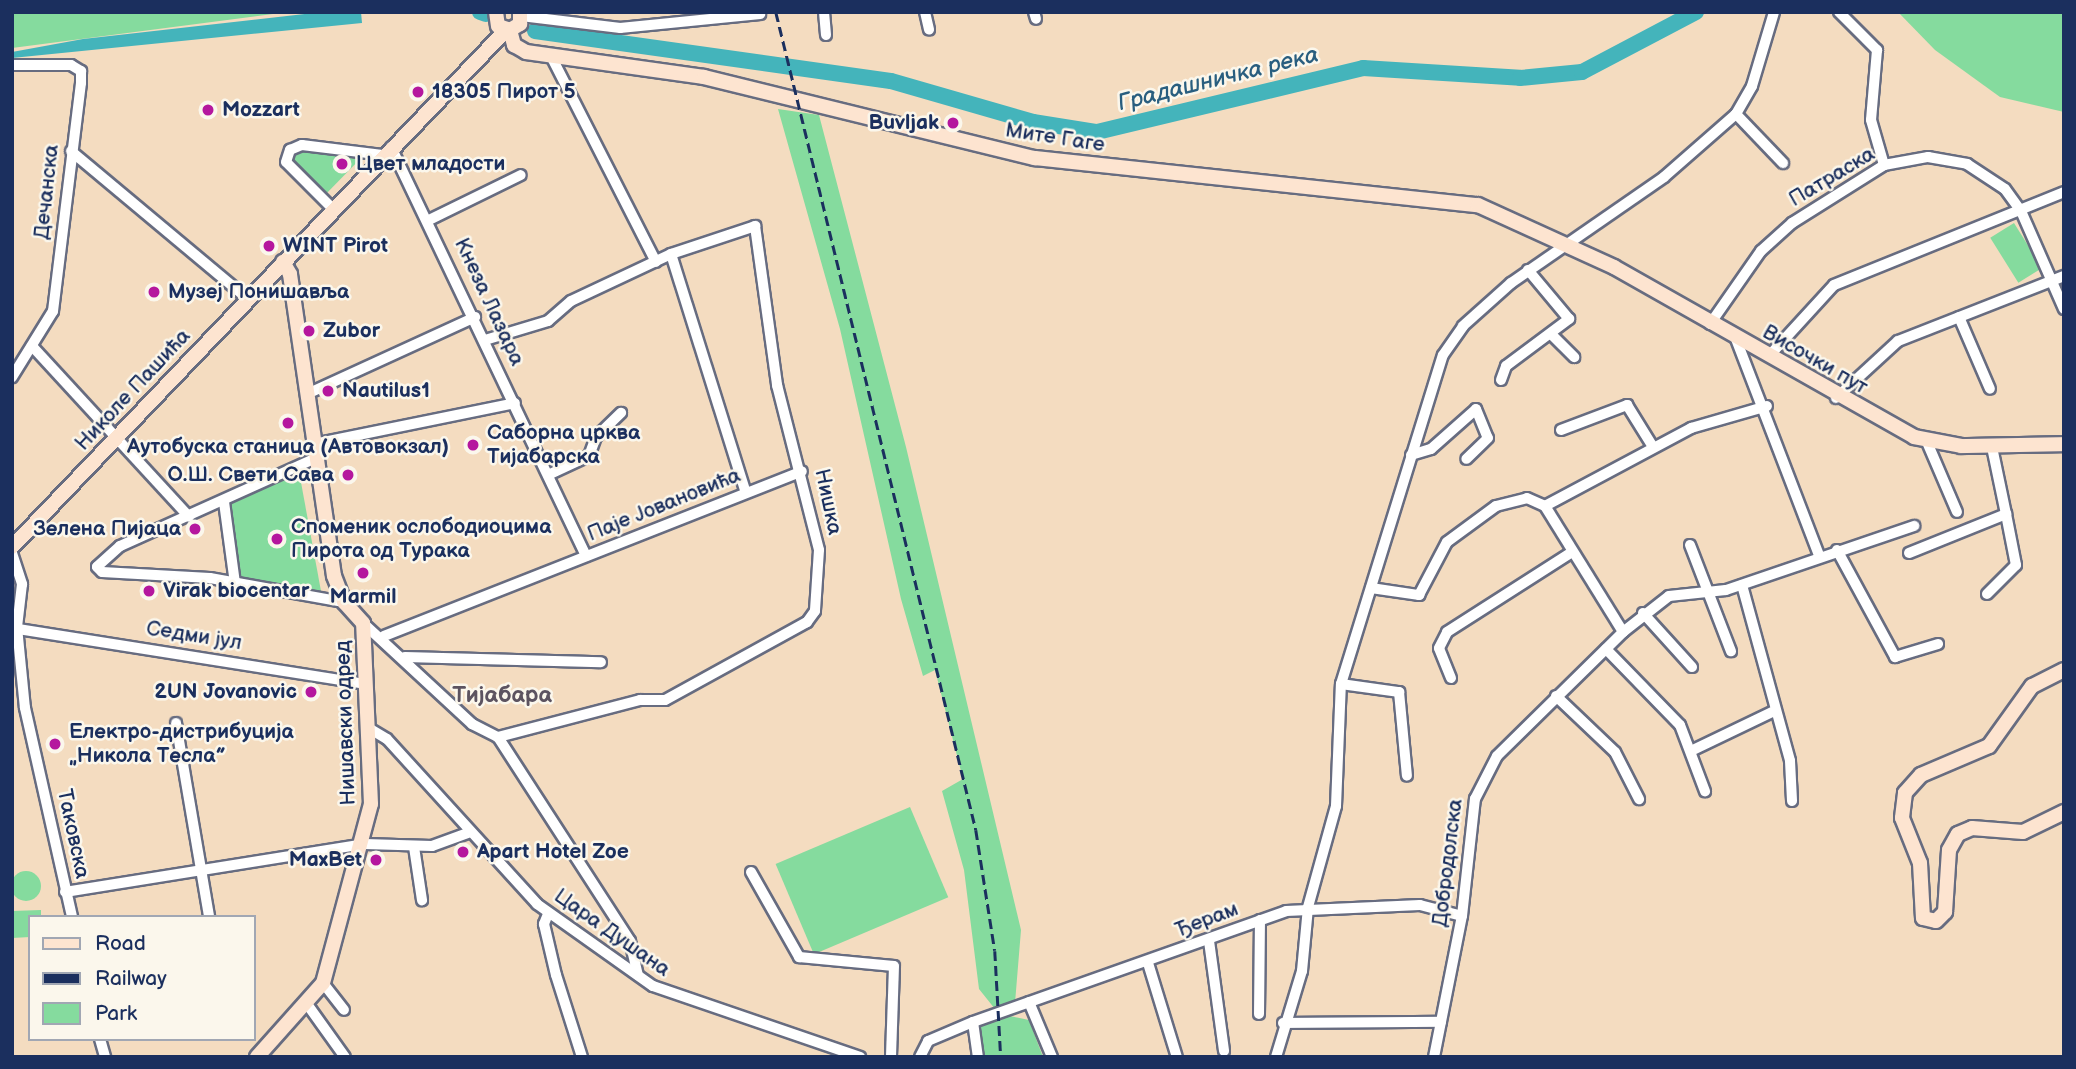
<!DOCTYPE html>
<html>
<head>
<meta charset="utf-8">
<style>
  body { margin:0 }
  #map { position:relative; width:2076px; height:1069px; overflow:hidden; background:#f4dcc0; font-family:"Balsamiq Sans",sans-serif }
  div>[style] { position:absolute }
  [style*='--x'] { left:calc(var(--x)*1px); top:calc(var(--y)*1px); width:calc(var(--w)*1px); rotate:calc(var(--a)*1deg) }
  .green>* { inset:0; background:#85db9e; transform-origin:0 0 }
  .round { border-radius:50% }
  .water>* { inset:0; background:#44b4bb }
  .river>* { height:16px; margin:-8px; padding:0 8px; transform-origin:8px; border-radius:8px; background:#44b4bb }
  .roads { filter:drop-shadow(2px 0 #676c80) drop-shadow(-2px 0 #676c80) drop-shadow(0 2px #676c80) drop-shadow(0 -2px #676c80) }
  .street>* { height:10px; margin:-5px; padding:0 5px; transform-origin:5px; border-radius:5px; background:#fff }
  .secondary>* { height:14px; margin:-7px; padding:0 7px; transform-origin:7px; border-radius:7px; background:#fde4d0 }
  .rail>* { height:2.5px; margin-top:-1.25px; transform-origin:0; background:repeating-linear-gradient(90deg,#1b2f5e 0 10px,transparent 0 15px) }
  .dots>* { width:19px; height:19px; translate:-50% -50%; box-sizing:border-box; border:4px solid #fbf7ec; border-radius:50% }
  span { translate:-50% -50%; white-space:nowrap; text-align:center; line-height:1.15; -webkit-text-stroke:5px #fbf7ec; paint-order:stroke }
  .poi-label { font-size:21px; color:#1b2f5e; font-weight:700 }
  .left { translate:0 -50%; text-align:left }
  .right { translate:-100% -50%; text-align:right }
  .street-label { font-size:21px; color:#1b2f5e }
  .water-label { font-size:23px; color:#295e7f; font-style:italic }
  .neighbourhood-label { font-size:23px; color:#5c5360; font-weight:700 }
  .frame { position:absolute; inset:0; border:14px solid #1b2f5e; pointer-events:none }
  .legend { position:absolute; left:28px; top:915px; width:228px; height:126px; box-sizing:border-box; background:#fbf7ec; border:2px solid #a1a7b3; margin:0; padding:9px 12px; list-style:none; font-size:21px; color:#1b2f5e }
  .legend li { display:flex; align-items:center; gap:14px; height:35px }
  .legend b { width:35px; border:2px solid #a1a7b3 }
</style>
</head>
<body>
<div id="map">
  <div class="green">
    <div style="clip-path:polygon(12px 12px,288px 12px,12px 48px)"></div>
    <div style="clip-path:polygon(1898px 12px,2064px 12px,2064px 112px,2000px 97px,1935px 50px)"></div>
    <div style="clip-path:polygon(778px 109px,819px 115px,906px 447px,1021px 930px,1015px 1003px,995px 1009px,979px 989px,964px 870px,942px 791px,963px 779px,935px 670px,923px 676px,901px 599px,840px 329px)"></div>
    <div style="clip-path:polygon(296px 147px,366px 153px,323px 197px,287px 158px)"></div>
    <div style="left:2014px;top:223px;width:53px;height:28px;rotate:58deg"></div>
    <div style="clip-path:polygon(298px 466px,323px 602px,237px 581px,227px 498px)"></div>
    <div style="left:910px;top:807px;width:98px;height:146px;rotate:67deg"></div>
    <div class="round" style="left:11px;top:871px;width:30px;height:30px"></div>
    <div style="clip-path:polygon(41px 910px,41px 917px,30px 917px,30px 937px,12px 938px,12px 911px)"></div>
    <div style="clip-path:polygon(1005px 1015px,1029px 1020px,1043px 1057px,981px 1056px,976px 1027px)"></div>
  </div>
  <div class="water">
    <div style="clip-path:polygon(322px 12px,361px 12px,362px 23px,12px 58px,12px 52px,83px 39px)"></div>
  </div>
  <div class="river">
    <div style="--x:480;--y:12;--w:6;--a:18"></div>
    <div style="--x:535;--y:31;--w:359;--a:8"></div>
    <div style="--x:891;--y:81;--w:148;--a:16.1"></div>
    <div style="--x:1033;--y:122;--w:65;--a:8.9"></div>
    <div style="--x:1097;--y:132;--w:274;--a:-13.5"></div>
    <div style="--x:1363;--y:68;--w:157;--a:3.6"></div>
    <div style="--x:1520;--y:78;--w:62;--a:-5.5"></div>
    <div style="--x:1582;--y:72;--w:129;--a:-27.8"></div>
  </div>
  <div class="roads">
    <div class="street">
      <div style="--x:824;--y:12;--w:23;--a:85"></div>
      <div style="--x:925;--y:12;--w:18;--a:77"></div>
      <div style="--x:1034;--y:12;--w:7;--a:74"></div>
      <div style="--x:1839;--y:12;--w:54;--a:45"></div>
      <div style="--x:1877;--y:50;--w:70;--a:94.9"></div>
      <div style="--x:1871;--y:120;--w:47;--a:73.9"></div>
      <div style="--x:521;--y:16;--w:100;--a:6.9"></div>
      <div style="--x:620;--y:28;--w:141;--a:-5.7"></div>
      <div style="--x:551;--y:56;--w:231;--a:63"></div>
      <div style="--x:12;--y:65;--w:59;--a:0"></div>
      <div style="--x:71;--y:65;--w:12;--a:31"></div>
      <div style="--x:81;--y:71;--w:12;--a:90"></div>
      <div style="--x:81;--y:83;--w:230;--a:97"></div>
      <div style="--x:53;--y:311;--w:78;--a:121.8"></div>
      <div style="--x:1736;--y:114;--w:68;--a:46.2"></div>
      <div style="--x:391;--y:147;--w:453;--a:64.5"></div>
      <div style="--x:71;--y:151;--w:231;--a:39.9"></div>
      <div style="--x:333;--y:209;--w:66;--a:-135"></div>
      <div style="--x:286;--y:162;--w:13;--a:-72"></div>
      <div style="--x:290;--y:150;--w:13;--a:-23"></div>
      <div style="--x:302;--y:145;--w:83;--a:7"></div>
      <div style="--x:429;--y:220;--w:102;--a:-26.1"></div>
      <div style="--x:671;--y:254;--w:250;--a:72.6"></div>
      <div style="--x:1959;--y:317;--w:78;--a:66.7"></div>
      <div style="--x:1710;--y:324;--w:89;--a:-55.1"></div>
      <div style="--x:1761;--y:251;--w:42;--a:-42.1"></div>
      <div style="--x:1792;--y:223;--w:109;--a:-32.2"></div>
      <div style="--x:1884;--y:165;--w:45;--a:-10.3"></div>
      <div style="--x:1928;--y:157;--w:40;--a:10"></div>
      <div style="--x:1967;--y:164;--w:45;--a:33.3"></div>
      <div style="--x:2005;--y:189;--w:27;--a:54"></div>
      <div style="--x:2021;--y:211;--w:107;--a:66.3"></div>
      <div style="--x:1551;--y:334;--w:33;--a:45"></div>
      <div style="--x:1736;--y:339;--w:231;--a:69"></div>
      <div style="--x:485;--y:340;--w:66;--a:-16.8"></div>
      <div style="--x:548;--y:321;--w:30;--a:-41"></div>
      <div style="--x:571;--y:301;--w:110;--a:-25.2"></div>
      <div style="--x:671;--y:254;--w:89;--a:-18.4"></div>
      <div style="--x:755;--y:226;--w:161;--a:82.1"></div>
      <div style="--x:777;--y:385;--w:170;--a:75.7"></div>
      <div style="--x:819;--y:550;--w:61;--a:93.8"></div>
      <div style="--x:815;--y:611;--w:14;--a:126"></div>
      <div style="--x:807;--y:622;--w:162;--a:151.2"></div>
      <div style="--x:665;--y:700;--w:25;--a:180"></div>
      <div style="--x:640;--y:700;--w:147;--a:165.4"></div>
      <div style="--x:32;--y:346;--w:232;--a:47.4"></div>
      <div style="--x:1769;--y:356;--w:96;--a:-47.5"></div>
      <div style="--x:1834;--y:285;--w:248;--a:-22"></div>
      <div style="--x:1501;--y:380;--w:15;--a:-70"></div>
      <div style="--x:1506;--y:366;--w:79;--a:-36.7"></div>
      <div style="--x:1569;--y:319;--w:64;--a:-129.9"></div>
      <div style="--x:307;--y:394;--w:185;--a:-24.6"></div>
      <div style="--x:1836;--y:398;--w:84;--a:-42.6"></div>
      <div style="--x:1898;--y:341;--w:178;--a:-21.4"></div>
      <div style="--x:1561;--y:430;--w:71;--a:-20.7"></div>
      <div style="--x:1627;--y:405;--w:49;--a:58.2"></div>
      <div style="--x:1927;--y:442;--w:76;--a:66.8"></div>
      <div style="--x:314;--y:444;--w:205;--a:-11.5"></div>
      <div style="--x:1411;--y:455;--w:21;--a:-17"></div>
      <div style="--x:1431;--y:449;--w:60;--a:-41.6"></div>
      <div style="--x:1476;--y:409;--w:31;--a:68"></div>
      <div style="--x:1488;--y:438;--w:30;--a:136"></div>
      <div style="--x:316;--y:458;--w:215;--a:155.8"></div>
      <div style="--x:120;--y:546;--w:31;--a:138"></div>
      <div style="--x:97;--y:567;--w:7;--a:45"></div>
      <div style="--x:102;--y:572;--w:108;--a:3.2"></div>
      <div style="--x:210;--y:578;--w:136;--a:10.2"></div>
      <div style="--x:548;--y:475;--w:45;--a:-24.9"></div>
      <div style="--x:589;--y:456;--w:20;--a:-70"></div>
      <div style="--x:596;--y:437;--w:35;--a:-44"></div>
      <div style="--x:224;--y:502;--w:82;--a:82.3"></div>
      <div style="--x:1545;--y:506;--w:148;--a:58.2"></div>
      <div style="--x:1690;--y:545;--w:114;--a:68.9"></div>
      <div style="--x:1837;--y:550;--w:122;--a:61.5"></div>
      <div style="--x:1895;--y:657;--w:45;--a:-16.8"></div>
      <div style="--x:12;--y:553;--w:33;--a:72"></div>
      <div style="--x:22;--y:584;--w:43;--a:96.6"></div>
      <div style="--x:17;--y:627;--w:81;--a:84.4"></div>
      <div style="--x:25;--y:708;--w:214;--a:77.3"></div>
      <div style="--x:1909;--y:553;--w:105;--a:-21.9"></div>
      <div style="--x:2006;--y:514;--w:68;--a:-101.8"></div>
      <div style="--x:1742;--y:585;--w:182;--a:74.7"></div>
      <div style="--x:1790;--y:761;--w:40;--a:87.1"></div>
      <div style="--x:1371;--y:588;--w:49;--a:8.3"></div>
      <div style="--x:1419;--y:595;--w:60;--a:-62.2"></div>
      <div style="--x:1447;--y:542;--w:61;--a:-36.3"></div>
      <div style="--x:1496;--y:506;--w:32;--a:-14"></div>
      <div style="--x:1527;--y:498;--w:20;--a:24"></div>
      <div style="--x:1545;--y:506;--w:166;--a:-28.1"></div>
      <div style="--x:1691;--y:428;--w:79;--a:-16.1"></div>
      <div style="--x:1987;--y:594;--w:41;--a:-45"></div>
      <div style="--x:2016;--y:565;--w:52;--a:-101.1"></div>
      <div style="--x:1643;--y:613;--w:73;--a:47.8"></div>
      <div style="--x:363;--y:623;--w:149;--a:42.8"></div>
      <div style="--x:472;--y:724;--w:29;--a:27"></div>
      <div style="--x:498;--y:737;--w:243;--a:57.1"></div>
      <div style="--x:630;--y:941;--w:35;--a:77"></div>
      <div style="--x:12;--y:628;--w:357;--a:9"></div>
      <div style="--x:384;--y:636;--w:449;--a:-21.5"></div>
      <div style="--x:1606;--y:649;--w:106;--a:45.8"></div>
      <div style="--x:1680;--y:725;--w:71;--a:69.3"></div>
      <div style="--x:405;--y:657;--w:196;--a:1.5"></div>
      <div style="--x:1451;--y:678;--w:32;--a:-112"></div>
      <div style="--x:1439;--y:648;--w:18;--a:-63"></div>
      <div style="--x:1447;--y:632;--w:148;--a:-32.6"></div>
      <div style="--x:1341;--y:684;--w:59;--a:7.9"></div>
      <div style="--x:1399;--y:692;--w:84;--a:84.6"></div>
      <div style="--x:1556;--y:696;--w:81;--a:43.5"></div>
      <div style="--x:1615;--y:752;--w:53;--a:62.9"></div>
      <div style="--x:176;--y:723;--w:197;--a:80.3"></div>
      <div style="--x:367;--y:727;--w:23;--a:31"></div>
      <div style="--x:387;--y:739;--w:223;--a:47.7"></div>
      <div style="--x:537;--y:904;--w:142;--a:35.3"></div>
      <div style="--x:653;--y:986;--w:219;--a:18.9"></div>
      <div style="--x:1695;--y:749;--w:85;--a:-25.7"></div>
      <div style="--x:414;--y:847;--w:54;--a:81.4"></div>
      <div style="--x:751;--y:872;--w:98;--a:60.5"></div>
      <div style="--x:799;--y:957;--w:95;--a:5.4"></div>
      <div style="--x:894;--y:966;--w:91;--a:91.9"></div>
      <div style="--x:65;--y:892;--w:304;--a:-9.1"></div>
      <div style="--x:365;--y:844;--w:67;--a:1.7"></div>
      <div style="--x:432;--y:846;--w:38;--a:-20"></div>
      <div style="--x:548;--y:914;--w:11;--a:112"></div>
      <div style="--x:544;--y:924;--w:52;--a:76.8"></div>
      <div style="--x:556;--y:975;--w:86;--a:72.4"></div>
      <div style="--x:1209;--y:941;--w:111;--a:82.2"></div>
      <div style="--x:1148;--y:963;--w:98;--a:72.9"></div>
      <div style="--x:323;--y:983;--w:34;--a:52"></div>
      <div style="--x:1029;--y:1002;--w:60;--a:67.3"></div>
      <div style="--x:307;--y:1004;--w:65;--a:54.4"></div>
      <div style="--x:1259;--y:1014;--w:94;--a:-89.4"></div>
      <div style="--x:973;--y:1022;--w:332;--a:-19.5"></div>
      <div style="--x:1286;--y:911;--w:134;--a:-2.6"></div>
      <div style="--x:1420;--y:905;--w:43;--a:14.7"></div>
      <div style="--x:1283;--y:1023;--w:158;--a:-0.4"></div>
      <div style="--x:100;--y:1039;--w:19;--a:74"></div>
      <div style="--x:920;--y:1057;--w:18;--a:-63"></div>
      <div style="--x:928;--y:1041;--w:49;--a:-22.9"></div>
      <div style="--x:973;--y:1022;--w:35;--a:82"></div>
      <div style="--x:1276;--y:1057;--w:90;--a:-73.2"></div>
      <div style="--x:1302;--y:971;--w:64;--a:-84.6"></div>
      <div style="--x:1308;--y:907;--w:105;--a:-74.5"></div>
      <div style="--x:1336;--y:806;--w:122;--a:-87.7"></div>
      <div style="--x:1341;--y:684;--w:344;--a:-72.8"></div>
      <div style="--x:1443;--y:355;--w:35;--a:-55"></div>
      <div style="--x:1463;--y:326;--w:64;--a:-41.9"></div>
      <div style="--x:1511;--y:283;--w:186;--a:-34.7"></div>
      <div style="--x:1664;--y:177;--w:96;--a:-41.2"></div>
      <div style="--x:1736;--y:114;--w:32;--a:-60"></div>
      <div style="--x:1752;--y:86;--w:77;--a:-73.4"></div>
      <div style="--x:1434;--y:1057;--w:144;--a:-78.8"></div>
      <div style="--x:1462;--y:916;--w:118;--a:-83.7"></div>
      <div style="--x:1475;--y:799;--w:48;--a:-62.9"></div>
      <div style="--x:1497;--y:756;--w:177;--a:-44.5"></div>
      <div style="--x:1623;--y:632;--w:58;--a:-38"></div>
      <div style="--x:1669;--y:596;--w:57;--a:-6"></div>
      <div style="--x:1726;--y:590;--w:199;--a:-18.8"></div>
    </div>
    <div class="secondary">
      <div style="--x:496;--y:12;--w:14;--a:82"></div>
      <div style="--x:498;--y:26;--w:13;--a:18"></div>
      <div style="--x:510;--y:30;--w:12;--a:-31"></div>
      <div style="--x:520;--y:24;--w:12;--a:-90"></div>
      <div style="--x:510;--y:30;--w:16;--a:75"></div>
      <div style="--x:514;--y:45;--w:14;--a:30"></div>
      <div style="--x:526;--y:52;--w:180;--a:8"></div>
      <div style="--x:704;--y:77;--w:341;--a:13.8"></div>
      <div style="--x:1035;--y:158;--w:445;--a:6.1"></div>
      <div style="--x:1478;--y:205;--w:149;--a:24.5"></div>
      <div style="--x:1614;--y:267;--w:345;--a:29.5"></div>
      <div style="--x:1914;--y:437;--w:48;--a:10.8"></div>
      <div style="--x:1961;--y:446;--w:103;--a:-1.1"></div>
      <div style="--x:12;--y:547;--w:715;--a:-46.3"></div>
      <div style="--x:2064;--y:670;--w:36;--a:153"></div>
      <div style="--x:2032;--y:686;--w:74;--a:125.6"></div>
      <div style="--x:1989;--y:746;--w:74;--a:156.9"></div>
      <div style="--x:1921;--y:775;--w:24;--a:132"></div>
      <div style="--x:1905;--y:793;--w:25;--a:97"></div>
      <div style="--x:1902;--y:818;--w:48;--a:68.2"></div>
      <div style="--x:1920;--y:863;--w:55;--a:86.9"></div>
      <div style="--x:1923;--y:918;--w:13;--a:13"></div>
      <div style="--x:1936;--y:921;--w:13;--a:-45"></div>
      <div style="--x:1945;--y:912;--w:62;--a:-86.3"></div>
      <div style="--x:1949;--y:850;--w:18;--a:-61"></div>
      <div style="--x:1958;--y:834;--w:15;--a:-23"></div>
      <div style="--x:1972;--y:828;--w:51;--a:4.5"></div>
      <div style="--x:2023;--y:832;--w:46;--a:-26"></div>
      <div style="--x:257;--y:1057;--w:99;--a:-48.3"></div>
      <div style="--x:323;--y:983;--w:185;--a:-75"></div>
      <div style="--x:371;--y:804;--w:181;--a:-92.5"></div>
      <div style="--x:363;--y:623;--w:28;--a:-132"></div>
      <div style="--x:344;--y:602;--w:28;--a:-111"></div>
      <div style="--x:334;--y:576;--w:305;--a:-98.3"></div>
      <div style="--x:290;--y:274;--w:14;--a:-120"></div>
    </div>
  </div>
  <div class="rail">
    <div style="--x:776;--y:12;--w:842;--a:76.26"></div>
    <div style="--x:976;--y:830;--w:122;--a:81.1"></div>
    <div style="--x:995;--y:951;--w:106;--a:86.8"></div>
  </div>
  <div class="dots">
    <div style="left:418px;top:92px;background:#b5179e"></div>
    <div style="left:208px;top:110px;background:#b5179e"></div>
    <div style="left:953px;top:123px;background:#b5179e"></div>
    <div style="left:342px;top:164px;background:#b5179e"></div>
    <div style="left:269px;top:246px;background:#b5179e"></div>
    <div style="left:154px;top:292px;background:#b5179e"></div>
    <div style="left:309px;top:331px;background:#b5179e"></div>
    <div style="left:328px;top:391px;background:#b5179e"></div>
    <div style="left:288px;top:423px;background:#b5179e"></div>
    <div style="left:473px;top:445px;background:#b5179e"></div>
    <div style="left:348px;top:475px;background:#b5179e"></div>
    <div style="left:195px;top:529px;background:#b5179e"></div>
    <div style="left:277px;top:539px;background:#b5179e"></div>
    <div style="left:363px;top:573px;background:#b5179e"></div>
    <div style="left:149px;top:591px;background:#b5179e"></div>
    <div style="left:311px;top:692px;background:#b5179e"></div>
    <div style="left:55px;top:744px;background:#b5179e"></div>
    <div style="left:463px;top:852px;background:#b5179e"></div>
    <div style="left:376px;top:860px;background:#b5179e"></div>
  </div>
  <div class="poi-label">
    <span class="left" style="left:432px;top:92px">18305 Пирот 5</span>
    <span class="left" style="left:222px;top:110px">Mozzart</span>
    <span class="right" style="left:939px;top:123px">Buvljak</span>
    <span class="left" style="left:356px;top:164px">Цвет младости</span>
    <span class="left" style="left:283px;top:246px">WINT Pirot</span>
    <span class="left" style="left:168px;top:292px">Музеј Понишавља</span>
    <span class="left" style="left:323px;top:331px">Zubor</span>
    <span class="left" style="left:342px;top:391px">Nautilus1</span>
    <span class="left" style="left:487px;top:445px">Саборна црква<br>Тијабарска</span>
    <span style="left:288px;top:447px">Аутобуска станица (Автовокзал)</span>
    <span class="right" style="left:334px;top:475px">О.Ш. Свети Сава</span>
    <span class="left" style="left:291px;top:539px">Споменик ослободиоцима<br>Пирота од Турака</span>
    <span class="right" style="left:181px;top:529px">Зелена Пијаца</span>
    <span class="left" style="left:163px;top:591px">Virak biocentar</span>
    <span style="left:363px;top:597px">Marmil</span>
    <span class="right" style="left:297px;top:692px">2UN Jovanovic</span>
    <span class="left" style="left:69px;top:744px">Електро-дистрибуција<br>„Никола Тесла”</span>
    <span class="left" style="left:477px;top:852px">Apart Hotel Zoe</span>
    <span class="right" style="left:362px;top:860px">MaxBet</span>
  </div>
  <div class="street-label">
    <span style="left:1055px;top:138px;rotate:9deg">Мите Гаге</span>
    <span style="left:1832px;top:177px;rotate:-31deg">Патраска</span>
    <span style="left:47px;top:192px;rotate:-84deg">Дечанска</span>
    <span style="left:489px;top:302px;rotate:65deg">Кнеза Лазара</span>
    <span style="left:1815px;top:360px;rotate:30deg">Височки пут</span>
    <span style="left:133px;top:390px;rotate:-47deg">Николе Пашића</span>
    <span style="left:828px;top:502px;rotate:78deg">Нишка</span>
    <span style="left:664px;top:505px;rotate:-22deg">Паје Јовановића</span>
    <span style="left:194px;top:636px;rotate:9deg">Седми јул</span>
    <span style="left:346px;top:723px;rotate:-92deg">Нишавски одред</span>
    <span style="left:73px;top:834px;rotate:78deg">Таковска</span>
    <span style="left:1448px;top:863px;rotate:-83deg">Добродолска</span>
    <span style="left:1207px;top:920px;rotate:-21deg">Ђерам</span>
    <span style="left:612px;top:933px;rotate:35deg">Цара Душана</span>
  </div>
  <div class="water-label">
    <span style="left:1218px;top:79px;rotate:-14deg">Градашничка река</span>
  </div>
  <div class="neighbourhood-label">
    <span style="left:502px;top:695px">Тијабара</span>
  </div>
  <div class="frame"></div>
  <ul class="legend">
  <li><b style="height:9px;background:#fde4d0"></b>Road</li>
  <li><b style="height:9px;background:#1b2f5e"></b>Railway</li>
  <li><b style="height:19px;background:#85db9e"></b>Park</li>
  </ul>
</div>
</body>
</html>
